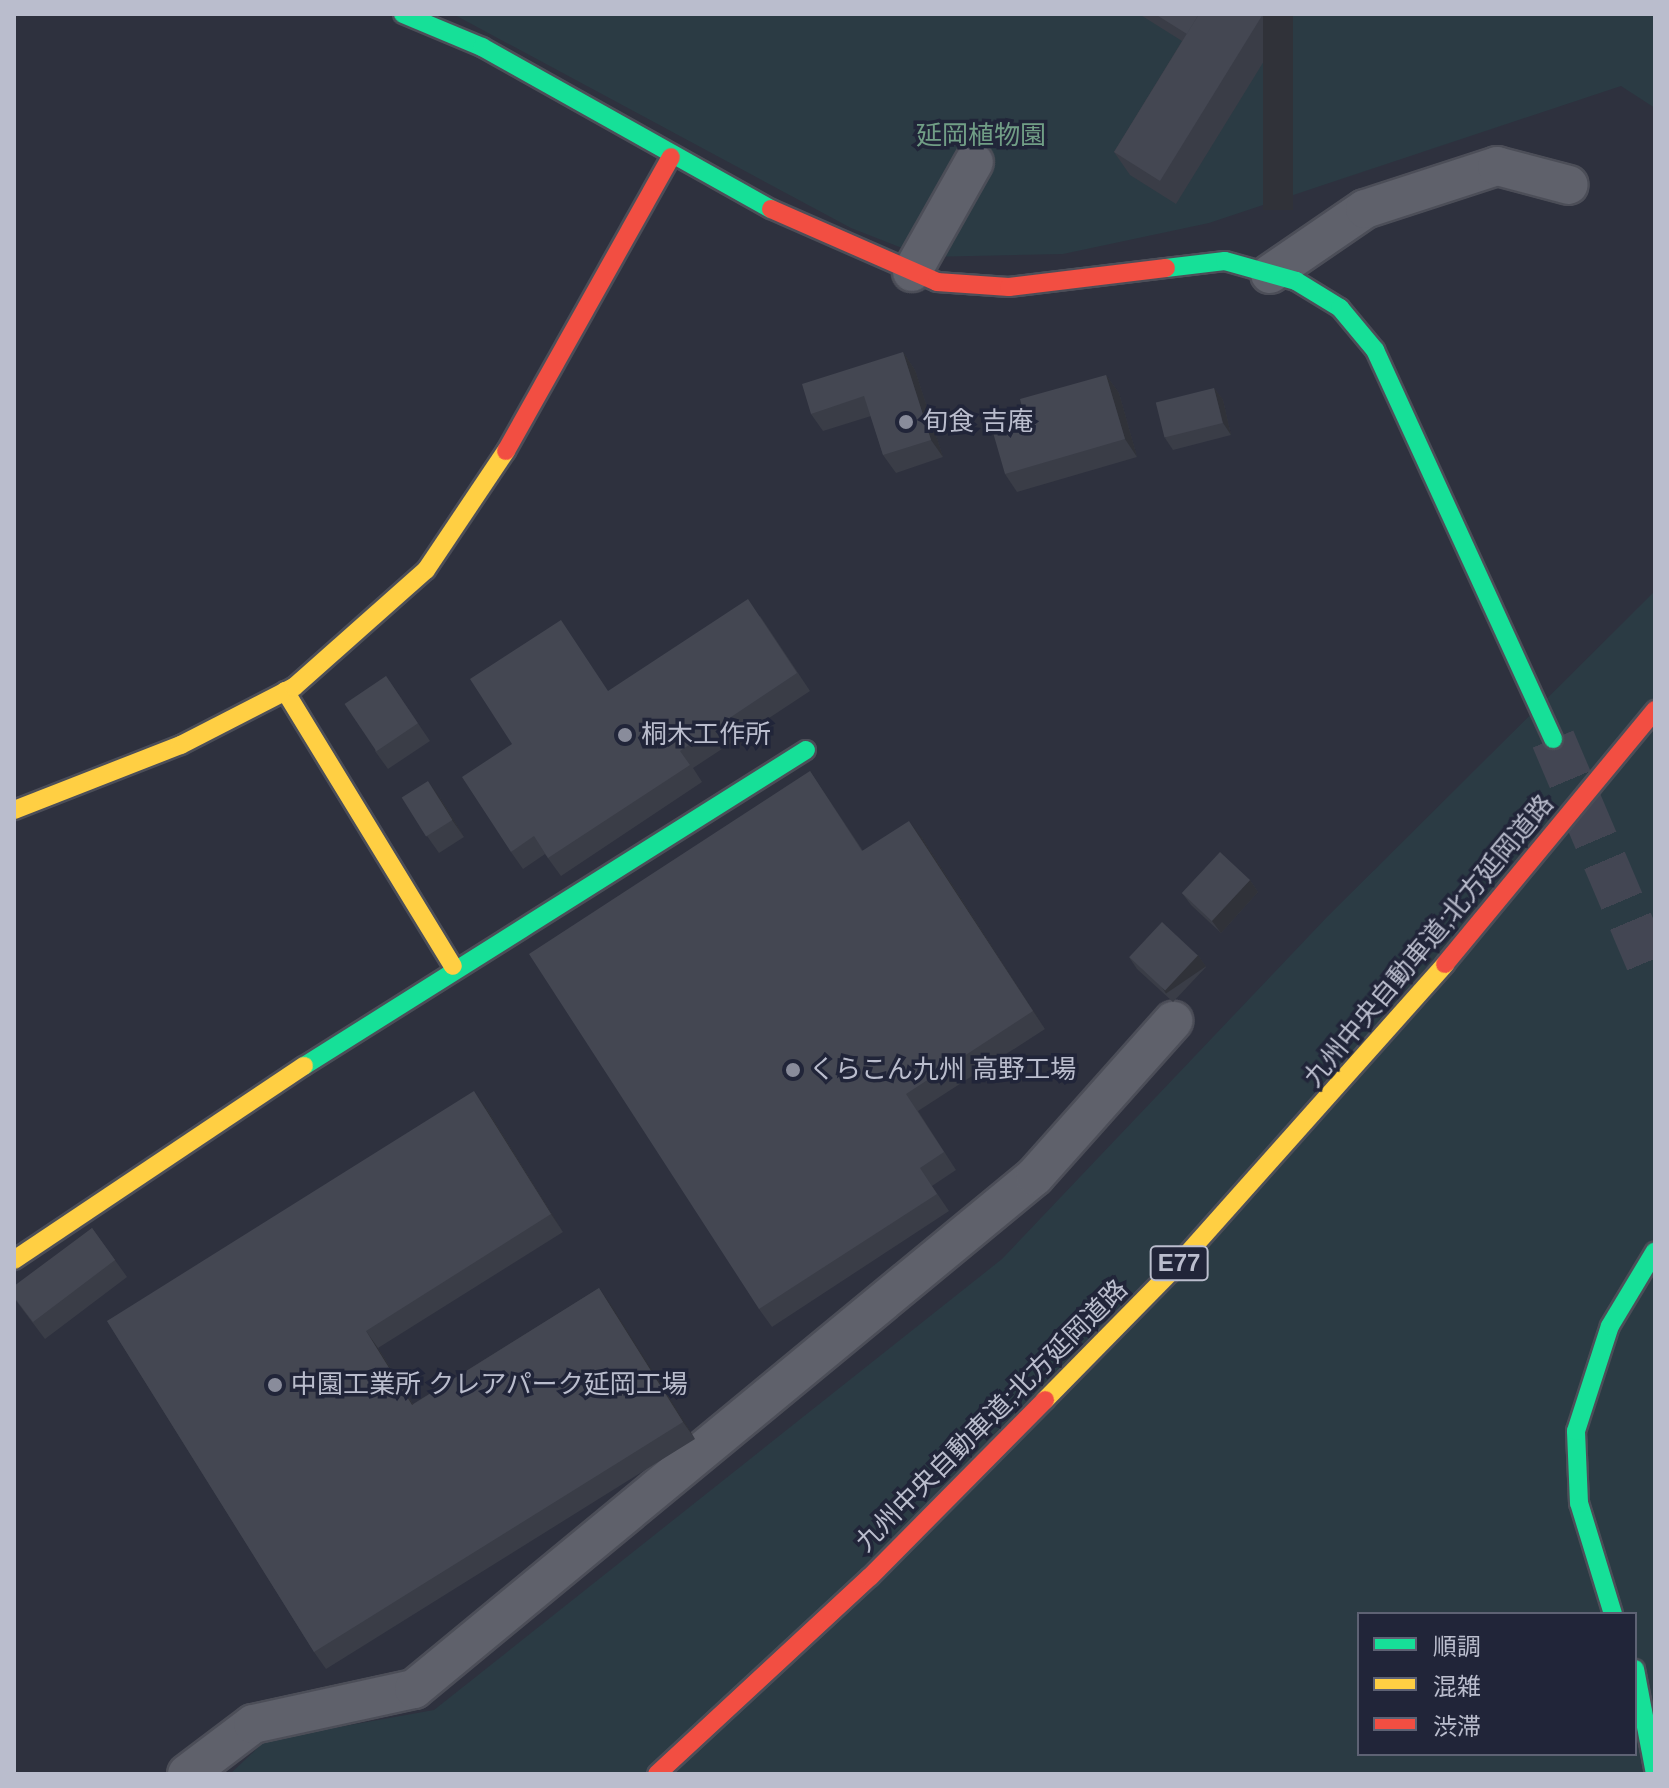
<!DOCTYPE html>
<html>
<head>
<meta charset="utf-8">
<style>
  body { margin:0 }
  #map { position:relative; width:1669px; height:1788px; overflow:hidden; background:#2e313e; font-family:Arial,"Noto Sans JP",sans-serif }
  div>[style] { position:absolute }
  [style*='--x'] { left:calc(var(--x)*1px); top:calc(var(--y)*1px); width:calc(var(--w)*1px); rotate:calc(var(--a)*1deg) }
  .green>* { inset:0; background:#2b3b44 }
  .secondary-tunnel>* { height:44px; margin-top:-22px; transform-origin:0; background:repeating-linear-gradient(90deg,#434653 0 44px,transparent 0 66px) }
  .roads { filter:drop-shadow(2px 0 #4c4e58) drop-shadow(-2px 0 #4c4e58) drop-shadow(0 2px #4c4e58) drop-shadow(0 -2px #4c4e58) }
  .street>* { height:38px; margin:-19px; padding:0 19px; transform-origin:19px; border-radius:19px; background:#5f616b }
  .fast>* { height:18px; margin:-9px; padding:0 9px; transform-origin:9px; border-radius:9px; background:#16e098 }
  .slow>* { height:18px; margin:-9px; padding:0 9px; transform-origin:9px; border-radius:9px; background:#ffcf43 }
  .jam>* { height:18px; margin:-9px; padding:0 9px; transform-origin:9px; border-radius:9px; background:#f24e42 }
  .wall>* { inset:0; background:#3a3d47 }
  .shaded-wall>* { inset:0; background:#303239; transform-origin:0 0 }
  .building>* { inset:0; background:#444752; transform-origin:0 0 }
  .dots>* { width:22px; height:22px; translate:-50% -50%; box-sizing:border-box; border:4px solid #212539; border-radius:50% }
  span { translate:-50% -50%; white-space:nowrap; text-align:center; line-height:1.15; -webkit-text-stroke:7px #212539; paint-order:stroke }
  .shield-label span { padding:2px 6px; background:#212539; border:2px solid; border-radius:6px; -webkit-text-stroke-width:0 }
  .shield-label { font-size:24px; color:#babdcd; font-weight:700 }
  .park-label { font-size:26px; color:#719e86 }
  .poi-label { font-size:26px; color:#babdcd }
  .left { translate:0 -50%; text-align:left }
  .street-label { font-size:26px; color:#babdcd }
  .frame { position:absolute; inset:0; border:16px solid #babdcd; pointer-events:none }
  .legend { position:absolute; left:1357px; top:1612px; width:280px; height:144px; box-sizing:border-box; background:#212539; border:2px solid #5e6274; margin:0; padding:10px 14px; list-style:none; font-size:24px; color:#babdcd }
  .legend li { display:flex; align-items:center; gap:16px; height:40px }
  .legend b { width:40px; border:2px solid #5e6274 }
</style>
</head>
<body>
<div id="map">
  <div class="green">
    <div style="clip-path:polygon(453px 14px,1655px 14px,1655px 108px,1621px 86px,1209px 223px,1063px 254px,925px 257px,851px 228px)"></div>
    <div style="clip-path:polygon(evenodd,1655px 591px,1655px 1774px,230px 1774px,266px 1740px,434px 1710px,1002px 1259px,1327px 917px,1655px 591px,1359px 1614px,1635px 1614px,1635px 1754px,1359px 1754px,1359px 1614px)"></div>
  </div>
  <div class="secondary-tunnel">
    <div style="--x:1553;--y:739;--w:261;--a:67"></div>
  </div>
  <div class="roads">
    <div class="street">
      <div style="--x:912;--y:272;--w:126;--a:-60.6"></div>
      <div style="--x:1270;--y:274;--w:115;--a:-34.4"></div>
      <div style="--x:1365;--y:209;--w:139;--a:-18"></div>
      <div style="--x:1497;--y:166;--w:74;--a:14.8"></div>
      <div style="--x:187;--y:1774;--w:83;--a:-37.1"></div>
      <div style="--x:253;--y:1724;--w:165;--a:-12.3"></div>
      <div style="--x:414;--y:1689;--w:805;--a:-39.56"></div>
      <div style="--x:1035;--y:1176;--w:208;--a:-48.3"></div>
    </div>
    <div class="fast">
      <div style="--x:403;--y:14;--w:86;--a:22.7"></div>
      <div style="--x:482;--y:47;--w:331;--a:29.3"></div>
      <div style="--x:1166;--y:268;--w:59;--a:-6.8"></div>
      <div style="--x:1225;--y:261;--w:74;--a:15.7"></div>
      <div style="--x:1296;--y:281;--w:52;--a:31.5"></div>
      <div style="--x:1340;--y:308;--w:55;--a:50.2"></div>
      <div style="--x:1375;--y:350;--w:428;--a:65.4"></div>
      <div style="--x:304;--y:1066;--w:593;--a:-32.19"></div>
      <div style="--x:1613;--y:1614;--w:116;--a:-107"></div>
      <div style="--x:1579;--y:1503;--w:72;--a:-92.4"></div>
      <div style="--x:1576;--y:1431;--w:110;--a:-72.1"></div>
      <div style="--x:1610;--y:1326;--w:87;--a:-59"></div>
      <div style="--x:1635;--y:1669;--w:107;--a:79.2"></div>
    </div>
    <div class="slow">
      <div style="--x:285;--y:691;--w:322;--a:58.6"></div>
      <div style="--x:14;--y:810;--w:179;--a:-21.3"></div>
      <div style="--x:181;--y:745;--w:127;--a:-27.2"></div>
      <div style="--x:294;--y:687;--w:176;--a:-41.6"></div>
      <div style="--x:426;--y:570;--w:143;--a:-56.1"></div>
      <div style="--x:14;--y:1260;--w:349;--a:-33.8"></div>
      <div style="--x:1045;--y:1400;--w:180;--a:-45.5"></div>
      <div style="--x:1171;--y:1272;--w:412;--a:-48.3"></div>
    </div>
    <div class="jam">
      <div style="--x:771;--y:209;--w:181;--a:23.7"></div>
      <div style="--x:937;--y:282;--w:72;--a:4"></div>
      <div style="--x:1009;--y:287;--w:158;--a:-6.9"></div>
      <div style="--x:506;--y:451;--w:337;--a:-60.7"></div>
      <div style="--x:1445;--y:964;--w:330;--a:-50.4"></div>
      <div style="--x:657;--y:1774;--w:290;--a:-42.8"></div>
      <div style="--x:870;--y:1577;--w:249;--a:-45.3"></div>
    </div>
  </div>
  <div class="wall">
    <div style="clip-path:polygon(1139px 14px,1293px 14px,1176px 204px,1130px 175px,1114px 152px,1182px 41px)"></div>
    <div style="clip-path:polygon(903px 352px,915px 370px,943px 457px,896px 473px,883px 455px,871px 416px,823px 431px,811px 414px)"></div>
    <div style="clip-path:polygon(1106px 375px,1119px 393px,1137px 457px,1017px 492px,1005px 474px)"></div>
    <div style="clip-path:polygon(1214px 388px,1223px 400px,1231px 435px,1173px 450px,1165px 438px)"></div>
    <div style="clip-path:polygon(760px 616px,810px 691px,693px 768px,702px 782px,561px 876px,545px 854px,523px 869px,511px 852px)"></div>
    <div style="clip-path:polygon(386px 676px,430px 741px,388px 769px,375px 751px)"></div>
    <div style="clip-path:polygon(810px 771px,863px 851px,922px 838px,1045px 1029px,918px 1111px,956px 1170px,932px 1186px,949px 1211px,772px 1327px,759px 1309px)"></div>
    <div style="clip-path:polygon(440px 798px,464px 837px,439px 853px,427px 836px)"></div>
    <div style="clip-path:polygon(1250px 880px,1258px 892px,1221px 933px,1191px 905px,1182px 893px)"></div>
    <div style="clip-path:polygon(1198px 955px,1206px 967px,1173px 1002px,1137px 969px,1129px 957px)"></div>
    <div style="clip-path:polygon(486px 1108px,563px 1232px,378px 1348px,413px 1404px,599px 1288px,695px 1439px,326px 1669px,314px 1652px,107px 1321px)"></div>
    <div style="clip-path:polygon(92px 1228px,127px 1277px,45px 1339px,14px 1298px)"></div>
  </div>
  <div class="shaded-wall">
    <div style="left:1263px;top:14px;width:30px;height:196px"></div>
    <div style="clip-path:polygon(903px 352px,915px 370px,943px 457px,931px 440px)"></div>
    <div style="clip-path:polygon(1106px 375px,1119px 393px,1137px 457px,1125px 439px)"></div>
    <div style="clip-path:polygon(1214px 388px,1223px 400px,1231px 435px,1223px 423px)"></div>
    <div style="clip-path:polygon(428px 781px,440px 798px,464px 837px,452px 820px)"></div>
    <div style="clip-path:polygon(909px 821px,922px 838px,1045px 1029px,1033px 1011px)"></div>
    <div style="clip-path:polygon(1250px 880px,1258px 892px,1221px 933px,1212px 921px)"></div>
    <div style="left:1198px;top:955px;width:14px;height:48px;rotate:56deg"></div>
    <div style="clip-path:polygon(474px 1091px,486px 1108px,563px 1232px,551px 1214px)"></div>
    <div style="clip-path:polygon(599px 1288px,611px 1305px,695px 1439px,683px 1422px)"></div>
    <div style="clip-path:polygon(366px 1331px,378px 1348px,424px 1422px,412px 1405px)"></div>
  </div>
  <div class="building">
    <div style="clip-path:polygon(1155px 14px,1199px 14px,1187px 34px)"></div>
    <div style="clip-path:polygon(1199px 14px,1263px 14px,1160px 181px,1114px 152px)"></div>
    <div style="clip-path:polygon(903px 352px,931px 440px,883px 455px,864px 396px,811px 414px,802px 384px)"></div>
    <div style="clip-path:polygon(1106px 375px,1125px 439px,1005px 474px,992px 429px,1025px 420px,1020px 399px)"></div>
    <div style="left:1214px;top:388px;width:36px;height:60px;rotate:76deg"></div>
    <div style="clip-path:polygon(748px 599px,797px 673px,680px 751px,690px 765px,548px 858px,534px 836px,511px 852px,462px 777px,512px 744px,470px 679px,561px 620px,608px 691px)"></div>
    <div style="left:386px;top:676px;width:57px;height:50px;rotate:56deg"></div>
    <div style="clip-path:polygon(810px 771px,862px 851px,909px 821px,1033px 1011px,906px 1094px,944px 1152px,920px 1168px,937px 1194px,759px 1309px,529px 954px)"></div>
    <div style="left:428px;top:781px;width:46px;height:31px;rotate:58deg"></div>
    <div style="left:1220px;top:852px;width:41px;height:56px;rotate:43deg"></div>
    <div style="left:1162px;top:922px;width:49px;height:48px;rotate:43deg"></div>
    <div style="clip-path:polygon(474px 1091px,551px 1214px,366px 1331px,412px 1405px,599px 1288px,683px 1422px,314px 1652px,107px 1321px)"></div>
    <div style="clip-path:polygon(92px 1228px,115px 1260px,33px 1322px,14px 1297px,14px 1286px)"></div>
  </div>
  <div class="dots">
    <div style="left:906px;top:422px;background:#898c9b"></div>
    <div style="left:625px;top:735px;background:#898c9b"></div>
    <div style="left:793px;top:1070px;background:#898c9b"></div>
    <div style="left:275px;top:1385px;background:#898c9b"></div>
  </div>
  <div class="shield-label">
    <span style="left:1179px;top:1263px">E77</span>
  </div>
  <div class="park-label">
    <span style="left:981px;top:136px">延岡植物園</span>
  </div>
  <div class="poi-label">
    <span class="left" style="left:922px;top:422px">旬食 吉庵</span>
    <span class="left" style="left:641px;top:735px">桐木工作所</span>
    <span class="left" style="left:809px;top:1070px">くらこん九州 高野工場</span>
    <span class="left" style="left:291px;top:1385px">中園工業所 クレアパーク延岡工場</span>
  </div>
  <div class="street-label">
    <span style="left:1429px;top:941px;rotate:-50deg">九州中央自動車道;北方延岡道路</span>
    <span style="left:992px;top:1416px;rotate:-45deg">九州中央自動車道;北方延岡道路</span>
  </div>
  <div class="frame"></div>
  <ul class="legend">
  <li><b style="height:10px;background:#16e098"></b>順調</li>
  <li><b style="height:10px;background:#ffcf43"></b>混雑</li>
  <li><b style="height:10px;background:#f24e42"></b>渋滞</li>
  </ul>
</div>
</body>
</html>
